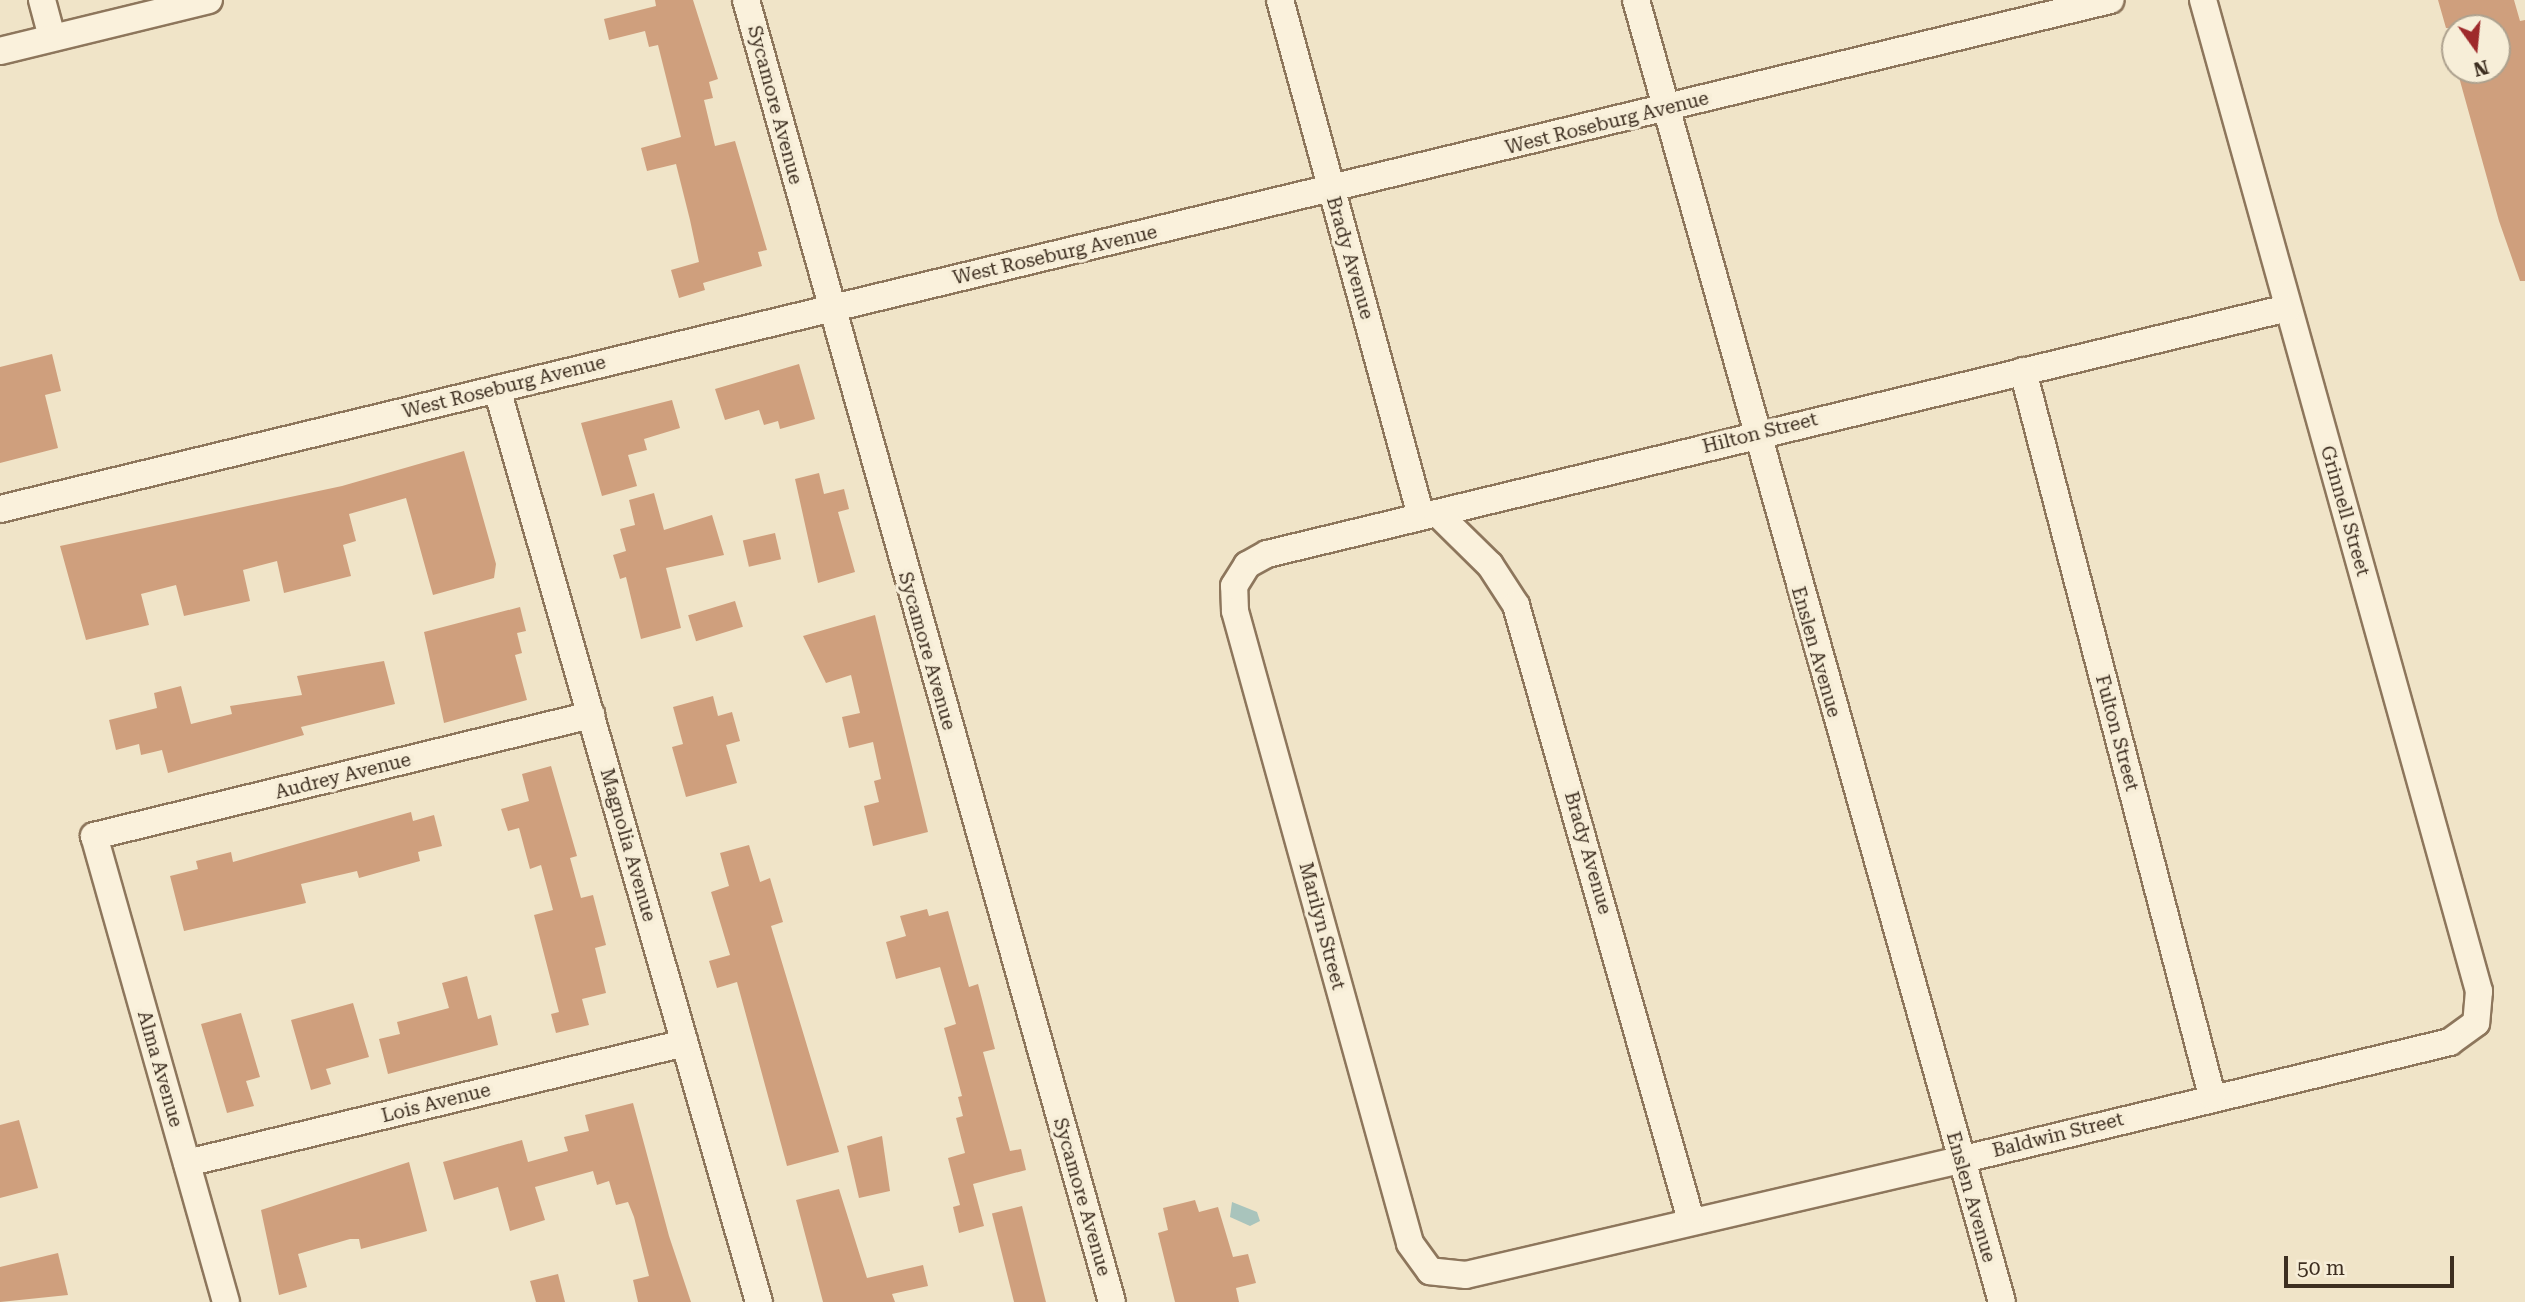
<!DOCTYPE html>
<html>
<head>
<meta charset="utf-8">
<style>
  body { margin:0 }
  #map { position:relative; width:2525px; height:1302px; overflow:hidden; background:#f0e4c8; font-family:"Roboto Serif",serif }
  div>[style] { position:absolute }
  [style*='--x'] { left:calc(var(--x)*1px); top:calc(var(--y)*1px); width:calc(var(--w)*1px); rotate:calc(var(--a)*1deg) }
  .water>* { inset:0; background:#a9c4bc }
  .building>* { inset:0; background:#cf9f7d; transform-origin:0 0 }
  .roads { filter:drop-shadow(2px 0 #8d765c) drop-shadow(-2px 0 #8d765c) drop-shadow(0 2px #8d765c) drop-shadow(0 -2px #8d765c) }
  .minor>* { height:26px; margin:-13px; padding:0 13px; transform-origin:13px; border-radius:13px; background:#faf1dc }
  span { translate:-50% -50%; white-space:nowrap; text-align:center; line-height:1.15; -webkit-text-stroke:7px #f7eed8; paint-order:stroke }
  .street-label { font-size:19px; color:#3d2e20 }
  .north { position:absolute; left:2441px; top:14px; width:70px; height:70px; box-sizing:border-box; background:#f7eed8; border:2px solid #ada18e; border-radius:50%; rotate:165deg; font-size:19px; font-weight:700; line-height:28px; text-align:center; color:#3d2e20 }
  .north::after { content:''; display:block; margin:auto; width:24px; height:32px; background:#9e2a2b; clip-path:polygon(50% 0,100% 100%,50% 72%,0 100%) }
  .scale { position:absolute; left:2284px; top:1256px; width:170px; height:32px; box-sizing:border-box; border:4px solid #3d2e20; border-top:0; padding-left:9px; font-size:21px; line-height:24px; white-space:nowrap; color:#3d2e20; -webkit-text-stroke:5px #f7eed8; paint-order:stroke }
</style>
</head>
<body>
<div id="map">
  <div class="water">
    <div style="clip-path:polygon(1232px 1202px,1257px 1212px,1260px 1221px,1250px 1226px,1230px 1217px)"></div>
  </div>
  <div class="building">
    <div style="clip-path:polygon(655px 0,693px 0,718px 79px,709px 82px,713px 98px,704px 100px,715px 146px,735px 141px,767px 250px,758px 252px,762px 266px,703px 283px,705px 290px,679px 298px,671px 270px,699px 262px,690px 220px,676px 164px,647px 171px,641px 148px,681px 137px,658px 45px,649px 47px,645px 31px,609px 40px,604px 19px,656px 6px)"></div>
    <div style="clip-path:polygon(2438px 0,2514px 0,2520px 21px,2525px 20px,2525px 281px,2520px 281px,2499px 221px,2457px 70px,2497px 70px,2497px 28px,2446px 28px)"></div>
    <div style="clip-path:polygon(52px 354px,61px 391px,45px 395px,58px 448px,0 463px,0 367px)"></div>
    <div style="clip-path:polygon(799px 364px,815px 419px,780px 429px,778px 421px,764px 425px,759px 410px,725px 420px,715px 389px)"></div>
    <div style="clip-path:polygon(672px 400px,680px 428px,644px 439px,647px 450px,628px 455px,637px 486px,602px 496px,581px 423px)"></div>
    <div style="clip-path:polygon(464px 451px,496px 564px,494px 578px,433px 595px,406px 498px,349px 514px,356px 541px,343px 545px,351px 576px,284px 593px,277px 561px,243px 570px,250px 601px,184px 616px,176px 585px,141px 594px,149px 625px,86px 640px,60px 546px,342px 486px)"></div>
    <div style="clip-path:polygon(819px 473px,824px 494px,844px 489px,849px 509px,838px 512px,855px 572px,818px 583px,795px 479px)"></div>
    <div style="clip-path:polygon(654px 493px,664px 530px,712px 515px,724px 555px,666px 568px,681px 628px,641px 639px,626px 577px,620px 579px,613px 555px,626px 551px,620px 529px,635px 525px,629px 500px)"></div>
    <div style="left:775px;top:533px;width:27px;height:33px;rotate:77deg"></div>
    <div style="left:735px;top:601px;width:27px;height:49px;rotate:73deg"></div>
    <div style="clip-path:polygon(520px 607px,526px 631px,517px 633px,522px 653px,515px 655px,527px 700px,444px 723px,424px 632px)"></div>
    <div style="clip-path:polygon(875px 615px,928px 832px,873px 846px,864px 806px,879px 802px,874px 781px,881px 779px,873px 742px,849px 748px,842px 717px,860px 713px,851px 675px,826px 683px,803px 636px)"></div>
    <div style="clip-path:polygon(384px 661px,395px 704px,301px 727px,304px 735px,168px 773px,162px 750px,141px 755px,139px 744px,116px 750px,109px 720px,157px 708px,154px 693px,181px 686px,191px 724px,232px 714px,230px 706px,302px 695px,297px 676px)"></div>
    <div style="clip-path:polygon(713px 696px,718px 716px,732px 712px,740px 741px,726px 745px,737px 783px,686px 797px,672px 747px,683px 744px,673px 707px)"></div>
    <div style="clip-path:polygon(551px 766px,577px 856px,570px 858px,581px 898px,593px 895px,606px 945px,595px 948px,606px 993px,582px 999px,589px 1025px,556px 1033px,551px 1014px,559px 1012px,534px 915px,553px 910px,541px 865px,530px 869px,519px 828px,508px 831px,501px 809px,529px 801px,522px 774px)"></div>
    <div style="clip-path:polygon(411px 812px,413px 821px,434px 815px,442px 846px,418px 852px,420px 861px,359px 878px,357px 871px,301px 884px,306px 903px,184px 931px,170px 876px,198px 869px,196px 861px,231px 852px,233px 862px)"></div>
    <div style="clip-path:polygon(749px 845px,760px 882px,770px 878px,783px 922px,771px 926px,839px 1152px,787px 1166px,737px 982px,717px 988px,709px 961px,730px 955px,711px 892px,729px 886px,720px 853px)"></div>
    <div style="clip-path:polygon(927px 909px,929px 916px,948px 911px,969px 987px,978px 984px,995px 1049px,983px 1052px,1010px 1151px,1021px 1149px,1026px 1170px,973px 1184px,984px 1226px,959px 1233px,953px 1207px,960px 1205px,948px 1158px,965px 1153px,956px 1118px,963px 1116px,958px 1097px,962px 1096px,944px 1028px,956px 1024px,940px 967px,896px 979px,886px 942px,906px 936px,900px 916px)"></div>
    <div style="clip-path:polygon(467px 976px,478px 1019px,491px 1015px,498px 1045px,388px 1074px,379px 1039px,400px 1034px,397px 1022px,449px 1008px,442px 983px)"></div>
    <div style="clip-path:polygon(353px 1003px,369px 1057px,326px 1069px,331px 1084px,311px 1090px,291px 1020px)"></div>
    <div style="clip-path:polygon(241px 1013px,260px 1077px,246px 1081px,254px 1106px,227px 1113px,201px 1024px)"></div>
    <div style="clip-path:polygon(633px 1103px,669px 1236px,691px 1302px,638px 1302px,633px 1280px,649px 1276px,634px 1217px,628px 1202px,616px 1205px,609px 1181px,597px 1185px,593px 1171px,535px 1187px,545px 1220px,510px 1231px,498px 1187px,454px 1200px,443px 1162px,522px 1140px,528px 1162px,568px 1151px,564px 1137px,589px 1131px,585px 1115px)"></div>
    <div style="clip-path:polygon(19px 1120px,38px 1188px,0 1198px,0 1125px)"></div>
    <div style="clip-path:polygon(882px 1136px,890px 1191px,859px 1198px,847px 1146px)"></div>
    <div style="clip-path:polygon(409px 1162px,427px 1231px,361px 1249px,359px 1239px,350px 1239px,298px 1254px,307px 1287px,279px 1295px,261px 1210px)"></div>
    <div style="clip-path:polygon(839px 1189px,867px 1278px,923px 1265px,928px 1286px,892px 1294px,895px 1302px,823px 1302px,796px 1200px)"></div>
    <div style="clip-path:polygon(1195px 1200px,1199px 1212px,1218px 1207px,1233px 1257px,1248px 1254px,1256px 1283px,1236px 1288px,1239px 1302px,1175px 1302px,1158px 1233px,1168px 1230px,1163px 1208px)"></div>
    <div style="left:1022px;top:1206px;width:99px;height:31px;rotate:76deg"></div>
    <div style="clip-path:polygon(58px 1253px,68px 1295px,0 1302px,0 1267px)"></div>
    <div style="clip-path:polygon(558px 1274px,565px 1302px,536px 1302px,530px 1281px)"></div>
  </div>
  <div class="roads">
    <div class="minor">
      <div style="--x:42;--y:0;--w:39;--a:75"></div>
      <div style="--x:746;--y:0;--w:1352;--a:74.3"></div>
      <div style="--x:1280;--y:0;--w:535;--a:74.72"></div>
      <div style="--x:1636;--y:0;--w:1352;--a:74.3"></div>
      <div style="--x:2203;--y:0;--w:1029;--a:74.44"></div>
      <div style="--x:2479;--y:991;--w:32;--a:95"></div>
      <div style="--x:2476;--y:1023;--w:32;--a:144"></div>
      <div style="--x:2450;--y:1042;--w:504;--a:166.46"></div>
      <div style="--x:1960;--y:1160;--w:507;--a:166.9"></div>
      <div style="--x:1466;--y:1275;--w:36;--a:-174"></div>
      <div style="--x:1430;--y:1271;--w:34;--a:-126"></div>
      <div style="--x:1410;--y:1243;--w:656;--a:-105.48"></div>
      <div style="--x:1235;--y:611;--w:25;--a:-92"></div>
      <div style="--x:1234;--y:586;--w:25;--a:-58"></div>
      <div style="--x:1247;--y:565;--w:23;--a:-29"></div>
      <div style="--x:1267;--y:554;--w:1050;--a:-13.55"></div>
      <div style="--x:0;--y:51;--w:215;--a:-13.7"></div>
      <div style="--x:2023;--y:371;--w:749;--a:75.39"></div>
      <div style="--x:497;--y:389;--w:950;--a:73.99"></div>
      <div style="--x:0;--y:509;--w:2171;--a:-13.56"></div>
      <div style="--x:1437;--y:513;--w:74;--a:44.5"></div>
      <div style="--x:1490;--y:565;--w:48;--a:57"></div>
      <div style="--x:1516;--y:605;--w:639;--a:74.12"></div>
      <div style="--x:187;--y:1163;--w:512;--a:-13.55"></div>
      <div style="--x:226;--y:1302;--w:484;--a:-105.8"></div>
      <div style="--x:94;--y:836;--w:512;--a:-13.68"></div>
    </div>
  </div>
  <div class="street-label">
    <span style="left:775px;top:105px;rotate:75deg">Sycamore Avenue</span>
    <span style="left:1607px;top:123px;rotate:-14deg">West Roseburg Avenue</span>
    <span style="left:1055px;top:255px;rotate:-13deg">West Roseburg Avenue</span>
    <span style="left:1350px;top:258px;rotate:74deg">Brady Avenue</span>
    <span style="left:504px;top:387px;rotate:-14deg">West Roseburg Avenue</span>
    <span style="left:1760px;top:433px;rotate:-14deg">Hilton Street</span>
    <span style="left:2345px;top:511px;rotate:74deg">Grinnell Street</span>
    <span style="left:927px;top:651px;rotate:74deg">Sycamore Avenue</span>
    <span style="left:1816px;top:652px;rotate:74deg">Enslen Avenue</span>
    <span style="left:2117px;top:733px;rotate:75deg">Fulton Street</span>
    <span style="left:343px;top:776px;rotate:-14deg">Audrey Avenue</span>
    <span style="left:628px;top:845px;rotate:74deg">Magnolia Avenue</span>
    <span style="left:1588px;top:853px;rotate:74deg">Brady Avenue</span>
    <span style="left:1322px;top:926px;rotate:75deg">Marilyn Street</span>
    <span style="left:160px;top:1069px;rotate:74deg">Alma Avenue</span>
    <span style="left:436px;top:1103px;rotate:-14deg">Lois Avenue</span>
    <span style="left:2058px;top:1135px;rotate:-14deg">Baldwin Street</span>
    <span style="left:1082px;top:1197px;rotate:74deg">Sycamore Avenue</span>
    <span style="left:1971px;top:1197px;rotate:74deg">Enslen Avenue</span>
  </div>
  <div class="north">N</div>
  <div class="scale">50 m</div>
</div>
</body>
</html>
